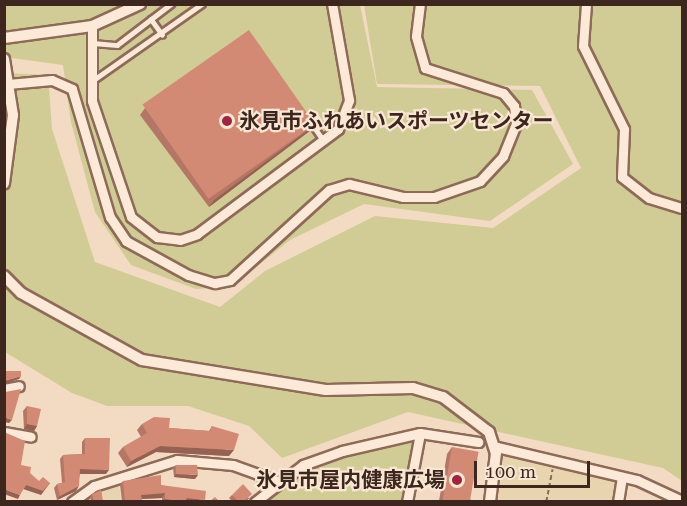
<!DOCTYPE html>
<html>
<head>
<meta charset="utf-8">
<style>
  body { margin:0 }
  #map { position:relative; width:687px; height:506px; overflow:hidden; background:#f2dac3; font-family:"Roboto Serif","Noto Sans JP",serif }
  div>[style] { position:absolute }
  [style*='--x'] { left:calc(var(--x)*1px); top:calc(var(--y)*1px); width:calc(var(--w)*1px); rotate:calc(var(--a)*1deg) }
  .farmland>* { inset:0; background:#e8d4af }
  .green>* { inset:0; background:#d1cc95 }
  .path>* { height:1.5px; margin-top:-0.75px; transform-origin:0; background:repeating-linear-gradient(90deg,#8e6a58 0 4.5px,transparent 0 7.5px) }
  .roads { filter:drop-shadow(2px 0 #8e6a58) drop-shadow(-2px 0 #8e6a58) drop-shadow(0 2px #8e6a58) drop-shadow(0 -2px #8e6a58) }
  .service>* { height:4.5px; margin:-2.25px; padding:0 2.25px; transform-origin:2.25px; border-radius:2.25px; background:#fce9d7 }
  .minor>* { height:9px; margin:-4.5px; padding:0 4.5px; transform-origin:4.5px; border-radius:4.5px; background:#fce9d7 }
  .tertiary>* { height:10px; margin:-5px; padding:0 5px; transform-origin:5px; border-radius:5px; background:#fce9d7 }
  .wall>* { inset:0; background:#b57765 }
  .shaded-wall>* { inset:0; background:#946152 }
  .building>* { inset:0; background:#d38a75; transform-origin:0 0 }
  .dots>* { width:16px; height:16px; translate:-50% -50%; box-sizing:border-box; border:3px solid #f9e6d3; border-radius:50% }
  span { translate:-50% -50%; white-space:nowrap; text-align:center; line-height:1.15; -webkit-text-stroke:4.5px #f9e6d3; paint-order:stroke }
  .poi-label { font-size:21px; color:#3d261d; font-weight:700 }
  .left { translate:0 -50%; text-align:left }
  .right { translate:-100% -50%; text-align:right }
  .frame { position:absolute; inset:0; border:6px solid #3d261d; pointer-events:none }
  .scale { position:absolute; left:474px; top:461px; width:116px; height:27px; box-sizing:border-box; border:3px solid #3d261d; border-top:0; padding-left:8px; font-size:18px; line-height:21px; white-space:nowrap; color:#3d261d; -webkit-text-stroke:4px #f9e6d3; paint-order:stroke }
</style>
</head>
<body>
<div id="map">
  <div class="farmland">
    <div style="clip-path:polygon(504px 452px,618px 479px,614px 501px,498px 502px)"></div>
    <div style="clip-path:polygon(119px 485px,121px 501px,101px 501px,99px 488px)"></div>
  </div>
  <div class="green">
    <div style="clip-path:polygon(4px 5px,360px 5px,377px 87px,532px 90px,573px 164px,490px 221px,364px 204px,290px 240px,231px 287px,196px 289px,131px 265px,95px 212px,71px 122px,63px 65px,5px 57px)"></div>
    <div style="clip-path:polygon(364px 5px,682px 5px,682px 481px,663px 468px,408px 412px,282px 458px,249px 426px,188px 406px,107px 406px,72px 393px,5px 352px,5px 73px,48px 75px,52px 129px,95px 262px,220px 307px,265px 271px,375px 216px,493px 228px,581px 168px,540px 86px,377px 84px)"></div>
    <div style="clip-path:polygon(404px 439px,413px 442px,403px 501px,262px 502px,331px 457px)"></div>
  </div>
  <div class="path">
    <div style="--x:546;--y:502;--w:33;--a:-79"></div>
  </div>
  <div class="roads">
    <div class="service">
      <div style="--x:151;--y:19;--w:19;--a:54"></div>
      <div style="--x:93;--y:43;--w:24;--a:5"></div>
      <div style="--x:117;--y:45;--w:68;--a:-37.2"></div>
      <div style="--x:92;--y:81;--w:134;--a:-35"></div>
      <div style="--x:310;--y:121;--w:24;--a:55"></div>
    </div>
    <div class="minor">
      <div style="--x:586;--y:4;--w:42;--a:94.1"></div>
      <div style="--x:583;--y:46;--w:93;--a:63.7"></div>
      <div style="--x:624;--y:129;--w:48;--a:92.4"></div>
      <div style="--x:622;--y:177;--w:34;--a:38"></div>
      <div style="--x:649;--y:198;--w:34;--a:17"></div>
      <div style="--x:92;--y:26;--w:75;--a:90"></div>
      <div style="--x:92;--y:101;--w:122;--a:71.4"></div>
      <div style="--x:131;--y:217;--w:33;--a:38"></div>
      <div style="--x:157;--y:237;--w:23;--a:7"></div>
      <div style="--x:180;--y:240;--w:18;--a:-19"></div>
      <div style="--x:197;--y:234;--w:176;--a:-36.7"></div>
      <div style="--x:338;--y:129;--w:31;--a:-69"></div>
      <div style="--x:349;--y:100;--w:97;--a:-100"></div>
      <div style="--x:8;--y:84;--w:44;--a:-5.2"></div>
      <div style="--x:52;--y:80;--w:22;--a:24"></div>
      <div style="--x:72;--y:89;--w:134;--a:73.5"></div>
      <div style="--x:110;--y:217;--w:29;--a:56"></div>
      <div style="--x:126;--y:241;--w:71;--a:28.7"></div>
      <div style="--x:188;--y:275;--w:28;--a:17"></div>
      <div style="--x:215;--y:283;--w:15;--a:-11"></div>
      <div style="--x:230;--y:280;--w:134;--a:-42.3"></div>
      <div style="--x:329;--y:190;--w:21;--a:-17"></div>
      <div style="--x:349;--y:184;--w:56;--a:13.5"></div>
      <div style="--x:403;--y:197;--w:31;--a:0"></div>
      <div style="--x:434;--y:197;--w:49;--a:-19.2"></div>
      <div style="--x:480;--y:181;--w:34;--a:-47"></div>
      <div style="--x:503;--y:156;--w:35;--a:-68"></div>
      <div style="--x:516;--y:124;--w:18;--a:-96"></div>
      <div style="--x:514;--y:106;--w:17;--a:-130"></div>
      <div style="--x:503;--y:93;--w:82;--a:-162.2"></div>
      <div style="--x:425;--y:68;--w:33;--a:-106"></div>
      <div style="--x:416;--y:36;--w:32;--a:-83"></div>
      <div style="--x:4;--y:389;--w:15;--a:-11"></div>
      <div style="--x:4;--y:432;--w:27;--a:10"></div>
      <div style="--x:497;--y:447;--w:144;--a:13.3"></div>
      <div style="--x:637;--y:480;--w:50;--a:25"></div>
      <div style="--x:72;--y:502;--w:27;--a:-36"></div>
      <div style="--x:94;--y:486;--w:87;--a:-17.4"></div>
      <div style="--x:177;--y:460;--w:56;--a:5.1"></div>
      <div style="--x:233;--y:465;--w:50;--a:19.9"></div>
      <div style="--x:255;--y:502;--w:61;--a:-37.6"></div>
      <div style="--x:303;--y:465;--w:41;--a:-19.7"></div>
      <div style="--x:342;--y:451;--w:80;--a:-13"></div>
      <div style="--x:420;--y:433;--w:59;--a:8.8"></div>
      <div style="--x:407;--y:502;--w:70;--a:-79.3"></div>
      <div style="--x:618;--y:502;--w:25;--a:-81"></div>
    </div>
    <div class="tertiary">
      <div style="--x:4;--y:38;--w:89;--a:-7.8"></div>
      <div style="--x:92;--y:26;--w:53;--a:-24.6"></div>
      <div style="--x:4;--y:59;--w:57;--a:80.9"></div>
      <div style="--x:13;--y:115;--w:69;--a:97.5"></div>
      <div style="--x:4;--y:276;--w:24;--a:45"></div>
      <div style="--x:21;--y:293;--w:138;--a:29"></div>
      <div style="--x:142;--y:360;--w:186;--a:9.3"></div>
      <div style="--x:326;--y:390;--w:87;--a:-1.3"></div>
      <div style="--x:413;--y:388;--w:31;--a:17"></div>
      <div style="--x:443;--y:397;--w:58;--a:37.3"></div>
      <div style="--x:489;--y:432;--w:22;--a:72"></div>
      <div style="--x:496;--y:453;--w:49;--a:97"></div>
    </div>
  </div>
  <div class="wall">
    <div style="clip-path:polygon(145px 108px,311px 130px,209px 207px,140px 115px)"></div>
    <div style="clip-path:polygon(27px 406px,37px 426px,34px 431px,24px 429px,23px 411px)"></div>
    <div style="clip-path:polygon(142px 424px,169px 428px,209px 431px,212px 426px,229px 456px,156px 452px,127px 467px,118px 453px,123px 447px,141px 437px,137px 430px)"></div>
    <div style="clip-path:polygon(85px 438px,106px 474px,80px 474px,76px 491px,57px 500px,54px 488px,57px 484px,62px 483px,60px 459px,63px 455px,82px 454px,82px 442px)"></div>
    <div style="clip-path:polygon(452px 447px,471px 501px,439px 501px,447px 454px)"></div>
    <div style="clip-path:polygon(176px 465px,195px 479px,174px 477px,173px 468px)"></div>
    <div style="clip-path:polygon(123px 481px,161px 485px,204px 501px,162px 501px,162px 498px,142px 499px,142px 501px,122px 501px,120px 485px)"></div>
    <div style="clip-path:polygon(92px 494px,103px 501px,91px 501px,90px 497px)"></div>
    <div style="clip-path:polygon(232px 495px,250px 498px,246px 501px,232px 501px,229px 498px)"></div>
  </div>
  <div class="shaded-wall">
    <div style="clip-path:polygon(316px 124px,311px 130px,209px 207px,214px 200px)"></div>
    <div style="clip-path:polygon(21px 376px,19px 379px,4px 384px,4px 381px)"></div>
    <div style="clip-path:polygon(4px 417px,12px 420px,9px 423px,4px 422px)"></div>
    <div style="clip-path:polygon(27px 424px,37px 426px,34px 431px,24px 429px)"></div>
    <div style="clip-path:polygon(160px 446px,234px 450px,229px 456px,156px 452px,127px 467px,131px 461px)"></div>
    <div style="clip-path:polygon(80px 469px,109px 470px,106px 474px,77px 474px)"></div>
    <div style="clip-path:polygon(176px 474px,198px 475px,195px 479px,174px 477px)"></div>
    <div style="clip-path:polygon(50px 483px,41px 495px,23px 489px,26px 485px)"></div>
    <div style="clip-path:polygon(79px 486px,76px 491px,57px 500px,60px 496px)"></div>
    <div style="clip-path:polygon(4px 489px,20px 495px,18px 499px,4px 494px)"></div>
    <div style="clip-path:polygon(165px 493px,162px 498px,138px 499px,141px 495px)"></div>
    <div style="clip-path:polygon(187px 498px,205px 500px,204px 501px,184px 501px)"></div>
    <div style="clip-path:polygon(165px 499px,172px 500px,170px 501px,163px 501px)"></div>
  </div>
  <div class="building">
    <div style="left:249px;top:30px;width:115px;height:130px;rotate:55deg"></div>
    <div style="clip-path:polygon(4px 371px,21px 371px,21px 376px,4px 381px)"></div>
    <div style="clip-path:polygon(21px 389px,12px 420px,4px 417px,4px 391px,5px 392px)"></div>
    <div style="clip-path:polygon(27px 406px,41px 409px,37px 426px,27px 424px)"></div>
    <div style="clip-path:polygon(154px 417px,170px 418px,169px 428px,210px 431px,212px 426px,239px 434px,234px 450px,160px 446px,131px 461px,123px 447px,147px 433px,142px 424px)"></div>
    <div style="clip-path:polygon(4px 432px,25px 441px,21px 465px,31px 467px,30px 473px,39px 481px,43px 477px,50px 483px,43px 491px,26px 485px,20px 495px,4px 489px)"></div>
    <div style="clip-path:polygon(85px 438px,110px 438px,109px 470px,80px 469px,79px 486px,60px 496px,57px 484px,65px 482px,63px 455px,85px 454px)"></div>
    <div style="left:452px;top:447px;width:27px;height:55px;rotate:10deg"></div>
    <div style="clip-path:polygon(176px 465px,197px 465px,198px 475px,176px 474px)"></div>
    <div style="clip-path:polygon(161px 475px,161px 485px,206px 491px,205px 500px,187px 498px,185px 501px,172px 501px,172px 500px,165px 499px,165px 493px,141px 495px,142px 501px,125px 501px,123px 481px)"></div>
    <div style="clip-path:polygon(243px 484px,252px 494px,244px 501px,238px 501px,232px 495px)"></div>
    <div style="clip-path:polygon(101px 490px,103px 501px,94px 501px,92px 494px)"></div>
    <div style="clip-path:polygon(215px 497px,219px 501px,210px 501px)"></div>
  </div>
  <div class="dots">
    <div style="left:227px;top:121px;background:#a3223d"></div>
    <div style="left:457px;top:480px;background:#a3223d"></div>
  </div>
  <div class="poi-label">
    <span class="left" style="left:239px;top:121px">氷見市ふれあいスポーツセンター</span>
    <span class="right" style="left:445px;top:480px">氷見市屋内健康広場</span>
  </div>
  <div class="frame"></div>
  <div class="scale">100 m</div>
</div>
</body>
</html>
